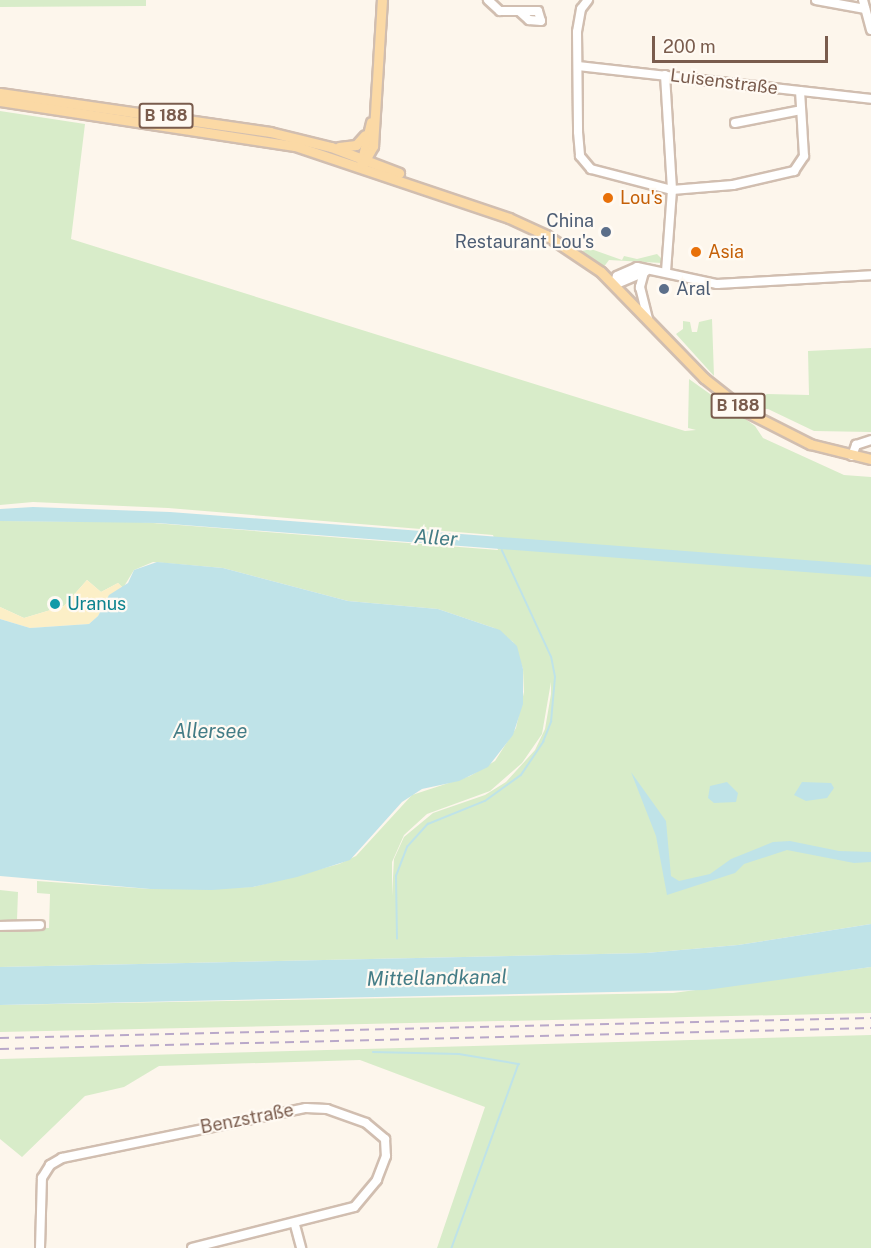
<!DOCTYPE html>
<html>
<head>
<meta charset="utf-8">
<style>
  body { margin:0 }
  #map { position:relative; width:871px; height:1248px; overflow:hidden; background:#fdf6ec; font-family:"Public Sans",sans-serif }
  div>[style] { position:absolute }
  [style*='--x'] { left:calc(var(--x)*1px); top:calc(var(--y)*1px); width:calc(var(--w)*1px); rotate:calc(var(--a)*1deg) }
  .green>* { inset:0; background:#d8ecc9 }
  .sand>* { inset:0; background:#fcefc7 }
  .water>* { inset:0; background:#bfe3e8 }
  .stream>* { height:1.5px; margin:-0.75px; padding:0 0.75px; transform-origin:0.75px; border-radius:0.75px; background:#bfe3e8 }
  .roads { filter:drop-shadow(2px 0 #d1beb0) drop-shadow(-2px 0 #d1beb0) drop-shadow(0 2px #d1beb0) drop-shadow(0 -2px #d1beb0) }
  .minor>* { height:8px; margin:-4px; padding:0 4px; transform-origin:4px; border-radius:4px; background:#fff }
  .major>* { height:9px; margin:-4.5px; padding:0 4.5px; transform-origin:4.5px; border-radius:4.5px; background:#fbd9a5 }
  .rail>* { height:1.5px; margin-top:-0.75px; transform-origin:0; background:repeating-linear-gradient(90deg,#b9a8c9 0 9px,transparent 0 15px) }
  .dots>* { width:16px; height:16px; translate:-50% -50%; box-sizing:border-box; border:3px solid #fffaf3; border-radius:50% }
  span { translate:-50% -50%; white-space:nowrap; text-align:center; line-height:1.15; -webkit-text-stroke:4.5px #fffaf3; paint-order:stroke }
  .shield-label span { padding:2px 4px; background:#fffaf3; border:2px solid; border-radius:4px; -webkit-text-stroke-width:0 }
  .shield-label { font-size:16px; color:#7a5c4d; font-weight:700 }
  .street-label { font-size:18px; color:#7a5c4d }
  .food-label { font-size:18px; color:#c56008 }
  .left { translate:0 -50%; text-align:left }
  .service-label { font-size:18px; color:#4e5e75 }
  .right { translate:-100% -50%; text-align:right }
  .culture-label { font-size:18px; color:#0d838f }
  .water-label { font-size:20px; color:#437c86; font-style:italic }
  .scale { position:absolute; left:652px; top:36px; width:176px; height:27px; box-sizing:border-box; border:3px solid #7a5c4d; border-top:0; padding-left:8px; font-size:18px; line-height:21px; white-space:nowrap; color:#7a5c4d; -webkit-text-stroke:4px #fffaf3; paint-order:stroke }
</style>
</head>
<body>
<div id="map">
  <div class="green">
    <div style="clip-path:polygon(0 0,146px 0,146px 6px,0 7px)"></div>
    <div style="clip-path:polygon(evenodd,0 111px,85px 124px,71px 239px,685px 431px,696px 430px,688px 428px,689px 379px,755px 426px,763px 438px,844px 475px,871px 477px,871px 924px,738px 945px,646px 953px,0 967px,0 890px,18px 892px,17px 920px,4px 928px,49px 928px,50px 894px,37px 893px,37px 881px,150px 889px,253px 887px,339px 864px,356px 856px,412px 795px,470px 776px,495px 761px,516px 728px,524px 692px,523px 669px,513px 642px,494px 628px,438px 609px,348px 601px,223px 568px,153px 562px,134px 570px,123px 588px,118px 583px,101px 592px,87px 580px,64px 606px,24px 618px,0 607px,0 521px,140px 522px,498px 550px,493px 535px,168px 508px,33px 502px,0 505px,0 111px,551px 682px,551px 694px,545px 729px,535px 750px,506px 782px,485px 795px,433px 813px,404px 837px,394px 859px,392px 896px,392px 862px,404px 835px,427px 814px,490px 791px,522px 763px,542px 734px,551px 682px)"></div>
    <div style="clip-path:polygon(591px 249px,622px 260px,624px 256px,637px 259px,657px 254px,663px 260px,662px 263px,609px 260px,603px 268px,582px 251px)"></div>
    <div style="clip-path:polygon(712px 319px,714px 376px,676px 334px,683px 329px,683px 321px,690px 322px,692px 332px,697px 332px,699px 322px)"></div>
    <div style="clip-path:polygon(871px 348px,871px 432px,814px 431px,768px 409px,754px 409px,755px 401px,767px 394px,809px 395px,808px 351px)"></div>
    <div style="clip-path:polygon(871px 967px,871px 1013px,0 1032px,0 1005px,673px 993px)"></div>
    <div style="clip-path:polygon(871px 1035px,871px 1248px,437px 1248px,485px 1107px,360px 1060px,159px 1066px,124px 1087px,85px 1096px,22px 1157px,0 1139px,0 1059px)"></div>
  </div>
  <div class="sand">
    <div style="clip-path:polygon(87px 580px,101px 592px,118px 583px,123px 588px,110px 595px,98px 616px,89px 624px,30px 628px,0 619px,0 607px,24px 618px,64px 606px)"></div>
  </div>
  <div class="water">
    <div style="clip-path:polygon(33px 507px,170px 512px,871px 565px,871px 577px,157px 523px,0 521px,0 509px)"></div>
    <div style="clip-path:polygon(157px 562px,223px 568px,348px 601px,438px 609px,500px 630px,517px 646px,523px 669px,523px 704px,513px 735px,488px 767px,459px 781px,422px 789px,402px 802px,350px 860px,297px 877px,253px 887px,212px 890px,150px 889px,0 876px,0 619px,30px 628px,89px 624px,98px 616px,109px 595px,128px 583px,134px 570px)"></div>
    <div style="clip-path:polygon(631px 772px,666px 821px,671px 876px,679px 881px,710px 874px,731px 859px,773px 842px,790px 841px,839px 851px,871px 852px,871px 862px,854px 863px,787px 850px,744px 864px,735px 873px,667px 895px,656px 836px)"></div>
    <div style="clip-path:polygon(727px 782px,738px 793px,736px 802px,714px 803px,708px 798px,710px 786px)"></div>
    <div style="clip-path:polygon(802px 782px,831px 783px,834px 788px,827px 798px,806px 801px,794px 795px)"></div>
    <div style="clip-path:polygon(871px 924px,871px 967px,706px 990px,0 1005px,0 967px,646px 953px,738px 945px)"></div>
  </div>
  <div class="stream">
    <div style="--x:397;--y:939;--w:63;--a:-90.9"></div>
    <div style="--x:396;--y:876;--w:31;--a:-69"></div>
    <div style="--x:407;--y:847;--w:31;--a:-48"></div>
    <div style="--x:428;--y:824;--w:61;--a:-22"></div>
    <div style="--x:485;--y:801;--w:44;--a:-35.8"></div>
    <div style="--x:521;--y:775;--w:40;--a:-56"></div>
    <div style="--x:543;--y:742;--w:22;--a:-68"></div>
    <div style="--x:551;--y:722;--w:45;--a:-84.9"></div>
    <div style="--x:555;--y:677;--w:20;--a:-101"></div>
    <div style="--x:551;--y:657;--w:117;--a:-114.8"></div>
    <div style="--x:373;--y:1052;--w:86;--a:1.3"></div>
    <div style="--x:459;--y:1054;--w:61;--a:9.5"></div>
    <div style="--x:519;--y:1064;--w:196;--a:110"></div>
  </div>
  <div class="roads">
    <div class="minor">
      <div style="--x:488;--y:0;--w:16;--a:43"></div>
      <div style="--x:500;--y:11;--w:38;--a:0"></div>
      <div style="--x:538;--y:11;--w:10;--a:73"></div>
      <div style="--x:541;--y:21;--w:12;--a:-175"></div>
      <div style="--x:529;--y:20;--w:13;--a:-138"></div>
      <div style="--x:588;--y:0;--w:11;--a:128"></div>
      <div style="--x:581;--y:9;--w:23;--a:100"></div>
      <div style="--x:577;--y:32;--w:100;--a:89.4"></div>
      <div style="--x:578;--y:132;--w:24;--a:85"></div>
      <div style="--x:580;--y:156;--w:17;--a:50"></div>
      <div style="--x:591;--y:169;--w:84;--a:14.5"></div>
      <div style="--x:672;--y:190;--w:61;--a:-4.7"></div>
      <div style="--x:733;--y:185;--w:63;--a:-12.9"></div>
      <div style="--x:794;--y:171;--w:18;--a:-56"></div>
      <div style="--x:804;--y:156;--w:65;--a:-93.5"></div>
      <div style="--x:816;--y:0;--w:50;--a:10.4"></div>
      <div style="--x:863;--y:0;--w:31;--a:75"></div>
      <div style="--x:578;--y:66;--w:295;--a:6.4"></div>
      <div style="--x:665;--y:75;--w:115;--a:86.5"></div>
      <div style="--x:672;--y:190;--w:82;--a:94.2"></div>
      <div style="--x:735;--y:123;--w:67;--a:-11.1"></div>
      <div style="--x:644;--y:272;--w:16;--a:105"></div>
      <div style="--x:640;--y:287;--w:33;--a:76"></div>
      <div style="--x:614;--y:285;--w:9;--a:-72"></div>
      <div style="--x:617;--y:276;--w:22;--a:-24"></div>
      <div style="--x:637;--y:267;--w:82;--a:12"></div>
      <div style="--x:717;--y:284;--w:154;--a:-3.3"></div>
      <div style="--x:614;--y:285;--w:34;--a:-23"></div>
      <div style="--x:852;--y:456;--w:12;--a:-70"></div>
      <div style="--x:856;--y:445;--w:16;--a:-18"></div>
      <div style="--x:0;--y:926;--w:40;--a:-1.4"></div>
      <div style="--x:295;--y:1225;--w:24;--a:75"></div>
      <div style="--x:40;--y:1248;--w:70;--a:-88.4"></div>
      <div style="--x:42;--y:1178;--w:15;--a:-58"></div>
      <div style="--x:50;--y:1165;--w:14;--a:-30"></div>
      <div style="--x:62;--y:1158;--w:249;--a:-11.6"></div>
      <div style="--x:306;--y:1108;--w:21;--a:3"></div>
      <div style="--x:327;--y:1109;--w:41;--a:19.7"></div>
      <div style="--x:366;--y:1123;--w:25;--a:40"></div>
      <div style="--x:385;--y:1139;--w:17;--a:87"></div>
      <div style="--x:386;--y:1156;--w:26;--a:111"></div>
      <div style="--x:377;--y:1180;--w:35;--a:130"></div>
      <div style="--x:354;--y:1207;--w:167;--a:165.8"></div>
    </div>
    <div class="major">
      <div style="--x:0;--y:93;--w:273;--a:8.2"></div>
      <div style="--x:270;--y:132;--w:63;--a:13.8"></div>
      <div style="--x:331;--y:147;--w:73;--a:20.9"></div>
      <div style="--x:0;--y:101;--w:298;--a:8.7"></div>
      <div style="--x:295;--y:146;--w:226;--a:18.6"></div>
      <div style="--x:509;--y:218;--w:41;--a:24.7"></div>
      <div style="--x:546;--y:235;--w:66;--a:33.9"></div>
      <div style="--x:601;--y:272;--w:148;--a:45.8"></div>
      <div style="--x:704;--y:378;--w:55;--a:38.3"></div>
      <div style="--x:747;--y:412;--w:71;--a:26.9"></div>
      <div style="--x:810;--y:444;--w:63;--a:13.8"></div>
      <div style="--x:339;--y:147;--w:17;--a:-7"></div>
      <div style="--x:356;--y:145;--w:13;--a:-48"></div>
      <div style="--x:361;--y:164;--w:43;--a:-76.6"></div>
      <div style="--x:363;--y:164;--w:21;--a:-61"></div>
      <div style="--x:373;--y:146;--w:146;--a:-86.5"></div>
    </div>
  </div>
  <div class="rail">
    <div style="--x:0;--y:1038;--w:871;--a:-1.32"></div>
    <div style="--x:0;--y:1049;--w:871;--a:-1.38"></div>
  </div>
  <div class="dots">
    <div style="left:608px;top:198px;background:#e8710a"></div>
    <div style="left:606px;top:232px;background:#5c6f8a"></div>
    <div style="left:696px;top:252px;background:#e8710a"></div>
    <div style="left:664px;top:289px;background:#5c6f8a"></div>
    <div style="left:55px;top:604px;background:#0f9aa8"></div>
  </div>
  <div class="shield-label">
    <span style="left:166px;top:116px">B 188</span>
    <span style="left:738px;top:406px">B 188</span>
  </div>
  <div class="street-label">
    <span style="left:724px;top:82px;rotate:7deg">Luisenstraße</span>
    <span style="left:247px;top:1119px;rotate:-11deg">Benzstraße</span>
  </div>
  <div class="food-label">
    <span class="left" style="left:620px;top:198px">Lou's</span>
    <span class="left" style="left:708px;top:252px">Asia</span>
  </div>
  <div class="service-label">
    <span class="right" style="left:594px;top:232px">China<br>Restaurant Lou's</span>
    <span class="left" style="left:676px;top:289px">Aral</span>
  </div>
  <div class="culture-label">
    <span class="left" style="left:67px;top:604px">Uranus</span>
  </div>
  <div class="water-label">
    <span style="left:436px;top:538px;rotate:4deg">Aller</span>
    <span style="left:210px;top:731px">Allersee</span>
    <span style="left:437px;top:978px;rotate:-1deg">Mittellandkanal</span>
  </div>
  <div class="scale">200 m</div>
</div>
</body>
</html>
